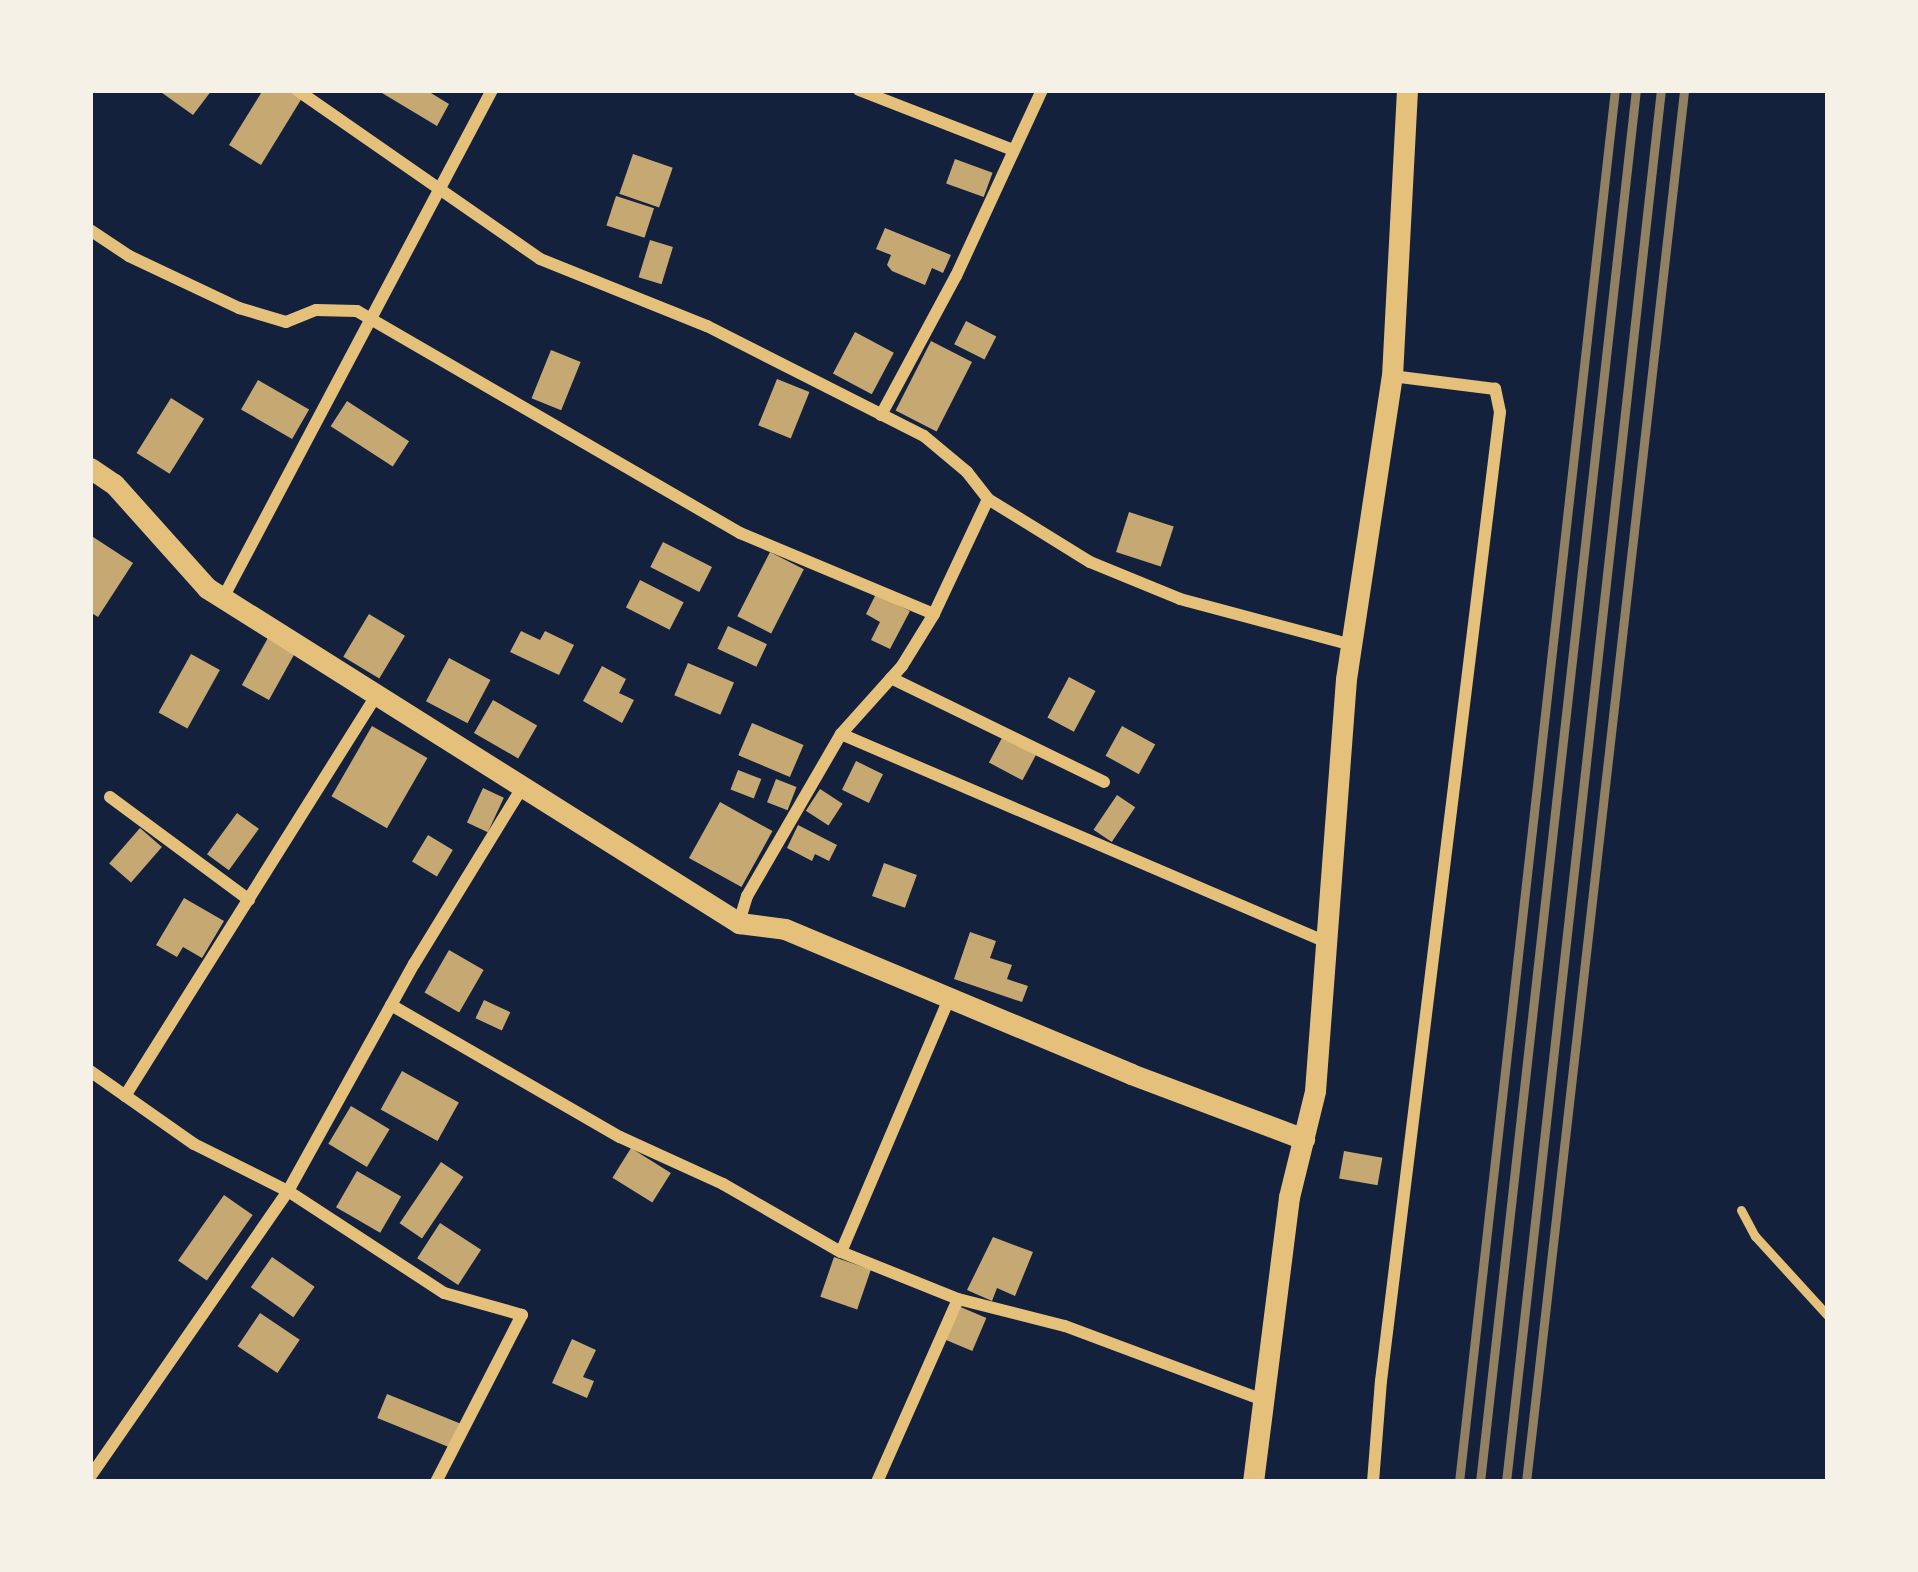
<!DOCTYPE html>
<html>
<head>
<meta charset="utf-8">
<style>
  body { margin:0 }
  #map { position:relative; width:1918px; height:1572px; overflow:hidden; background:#14213d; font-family:Poppins,sans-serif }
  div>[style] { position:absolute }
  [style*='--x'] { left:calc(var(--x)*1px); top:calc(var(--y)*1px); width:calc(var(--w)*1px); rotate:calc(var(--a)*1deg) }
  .building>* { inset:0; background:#c6a872; transform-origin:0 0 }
  .service>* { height:9px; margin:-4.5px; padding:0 4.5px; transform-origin:4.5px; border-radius:4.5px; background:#e5c07b }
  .minor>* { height:12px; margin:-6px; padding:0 6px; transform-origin:6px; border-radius:6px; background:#e5c07b }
  .tertiary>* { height:21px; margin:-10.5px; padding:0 10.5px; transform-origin:10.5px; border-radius:10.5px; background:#e5c07b }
  .rail>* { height:9px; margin:-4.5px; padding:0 4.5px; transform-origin:4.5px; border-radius:4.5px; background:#918062 }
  span { translate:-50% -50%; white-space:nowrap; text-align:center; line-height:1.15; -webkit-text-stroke:12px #f6f1e7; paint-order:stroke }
  .frame { position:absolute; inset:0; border:93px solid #f6f1e7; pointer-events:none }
</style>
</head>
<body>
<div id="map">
  <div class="building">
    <div style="clip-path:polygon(158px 90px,212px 90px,193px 115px)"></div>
    <div style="clip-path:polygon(263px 90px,288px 90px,302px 98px,261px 165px,229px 145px)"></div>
    <div style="clip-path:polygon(377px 90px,426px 90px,449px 104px,437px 126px)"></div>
    <div style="left:633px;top:154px;width:42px;height:42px;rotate:19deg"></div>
    <div style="left:955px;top:159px;width:40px;height:26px;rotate:20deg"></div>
    <div style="left:616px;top:196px;width:40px;height:31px;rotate:18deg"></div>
    <div style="clip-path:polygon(885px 228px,951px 255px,943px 273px,932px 268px,925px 285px,892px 271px,887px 265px,891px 255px,876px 249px)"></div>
    <div style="left:650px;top:240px;width:24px;height:39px;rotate:17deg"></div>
    <div style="left:966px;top:321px;width:34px;height:26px;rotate:27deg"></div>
    <div style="left:855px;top:332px;width:44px;height:47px;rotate:28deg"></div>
    <div style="left:931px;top:341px;width:46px;height:78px;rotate:27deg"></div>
    <div style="left:551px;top:350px;width:32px;height:52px;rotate:22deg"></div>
    <div style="left:777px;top:379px;width:35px;height:50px;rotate:22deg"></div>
    <div style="left:258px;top:380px;width:59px;height:34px;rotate:30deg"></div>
    <div style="left:171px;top:398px;width:39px;height:65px;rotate:32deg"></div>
    <div style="left:347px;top:401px;width:74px;height:30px;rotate:33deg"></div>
    <div style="left:1129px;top:512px;width:47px;height:42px;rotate:18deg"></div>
    <div style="clip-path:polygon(90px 535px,133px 563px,98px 617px,90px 612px)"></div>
    <div style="left:663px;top:542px;width:55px;height:28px;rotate:27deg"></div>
    <div style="left:770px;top:552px;width:38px;height:72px;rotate:27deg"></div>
    <div style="left:640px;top:580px;width:49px;height:31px;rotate:27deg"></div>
    <div style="clip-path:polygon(876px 594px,910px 611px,890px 649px,871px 640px,880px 622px,866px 614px)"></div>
    <div style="left:369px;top:614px;width:42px;height:50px;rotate:31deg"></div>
    <div style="left:728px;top:626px;width:43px;height:25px;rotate:25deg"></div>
    <div style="clip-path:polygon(521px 631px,540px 640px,545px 631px,574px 645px,559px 675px,510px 652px)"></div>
    <div style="left:269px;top:636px;width:31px;height:56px;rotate:29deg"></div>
    <div style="left:191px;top:654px;width:33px;height:67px;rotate:29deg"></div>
    <div style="left:449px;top:658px;width:47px;height:49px;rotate:28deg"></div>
    <div style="left:688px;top:663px;width:50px;height:35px;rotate:23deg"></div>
    <div style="clip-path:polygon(602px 666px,626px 679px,619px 693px,634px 700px,622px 723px,583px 701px)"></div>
    <div style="left:1069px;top:677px;width:30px;height:46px;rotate:28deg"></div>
    <div style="left:493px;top:700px;width:51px;height:38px;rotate:30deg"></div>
    <div style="left:752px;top:723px;width:56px;height:35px;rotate:23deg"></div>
    <div style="left:372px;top:726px;width:64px;height:81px;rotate:30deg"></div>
    <div style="left:1122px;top:726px;width:38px;height:34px;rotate:29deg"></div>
    <div style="left:1003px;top:736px;width:38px;height:30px;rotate:28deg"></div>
    <div style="left:856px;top:761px;width:30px;height:32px;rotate:26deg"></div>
    <div style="left:738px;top:770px;width:25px;height:21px;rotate:21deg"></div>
    <div style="left:776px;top:779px;width:22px;height:25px;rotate:21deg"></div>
    <div style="left:483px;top:788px;width:23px;height:38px;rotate:25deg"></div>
    <div style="left:820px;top:789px;width:27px;height:26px;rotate:33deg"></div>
    <div style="left:1117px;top:795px;width:22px;height:42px;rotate:34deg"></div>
    <div style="left:720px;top:802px;width:60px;height:64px;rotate:29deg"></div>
    <div style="left:237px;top:813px;width:27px;height:51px;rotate:36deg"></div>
    <div style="clip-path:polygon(798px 825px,837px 845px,829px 861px,815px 854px,812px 861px,787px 848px)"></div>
    <div style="left:140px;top:828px;width:29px;height:47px;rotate:41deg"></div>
    <div style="left:428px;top:835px;width:29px;height:31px;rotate:31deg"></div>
    <div style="left:884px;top:863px;width:35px;height:35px;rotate:20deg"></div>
    <div style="clip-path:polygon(184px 898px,224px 921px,202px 958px,183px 947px,177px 957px,156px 945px)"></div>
    <div style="clip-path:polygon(970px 932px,996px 941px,990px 958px,1012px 965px,1007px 979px,1028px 986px,1022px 1002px,954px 979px)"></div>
    <div style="left:449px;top:950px;width:40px;height:49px;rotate:30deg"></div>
    <div style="left:484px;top:1000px;width:29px;height:20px;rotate:25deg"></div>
    <div style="left:402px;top:1071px;width:65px;height:44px;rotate:29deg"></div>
    <div style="left:351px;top:1106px;width:45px;height:44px;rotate:31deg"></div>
    <div style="left:631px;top:1148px;width:47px;height:35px;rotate:32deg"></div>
    <div style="left:1344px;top:1151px;width:39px;height:28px;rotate:10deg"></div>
    <div style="left:441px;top:1162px;width:27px;height:74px;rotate:34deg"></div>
    <div style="left:357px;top:1171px;width:51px;height:42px;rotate:30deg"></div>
    <div style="left:224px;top:1195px;width:35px;height:80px;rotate:35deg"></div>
    <div style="left:440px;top:1223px;width:49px;height:42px;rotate:33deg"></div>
    <div style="clip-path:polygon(993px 1237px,1033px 1252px,1015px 1296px,997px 1288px,992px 1301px,967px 1290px)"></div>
    <div style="left:272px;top:1257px;width:52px;height:37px;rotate:35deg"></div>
    <div style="left:834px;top:1257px;width:39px;height:42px;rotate:19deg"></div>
    <div style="left:956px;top:1305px;width:33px;height:36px;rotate:23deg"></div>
    <div style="left:260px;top:1313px;width:48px;height:40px;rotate:34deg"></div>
    <div style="clip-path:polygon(572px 1339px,596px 1350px,583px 1377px,594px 1381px,587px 1398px,552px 1383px)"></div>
    <div style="left:387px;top:1394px;width:79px;height:26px;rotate:22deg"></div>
  </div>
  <div class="service">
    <div style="--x:1741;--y:1210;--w:30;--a:62"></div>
    <div style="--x:1755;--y:1236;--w:108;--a:47.6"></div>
  </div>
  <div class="minor">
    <div style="--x:297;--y:90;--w:296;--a:34.8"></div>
    <div style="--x:540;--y:259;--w:180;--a:21.9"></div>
    <div style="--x:707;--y:326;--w:243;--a:26.9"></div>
    <div style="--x:924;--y:436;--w:56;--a:39.9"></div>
    <div style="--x:967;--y:472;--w:34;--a:52"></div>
    <div style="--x:988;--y:499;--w:127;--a:115.2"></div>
    <div style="--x:934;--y:614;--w:61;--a:121.6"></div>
    <div style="--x:902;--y:666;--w:91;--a:131.9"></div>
    <div style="--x:841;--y:734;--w:187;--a:120.1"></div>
    <div style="--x:747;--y:896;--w:28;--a:107"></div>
    <div style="--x:859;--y:90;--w:165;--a:21.3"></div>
    <div style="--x:90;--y:230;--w:47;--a:33.7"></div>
    <div style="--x:129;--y:256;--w:122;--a:25.3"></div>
    <div style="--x:239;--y:308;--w:49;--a:16.6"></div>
    <div style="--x:286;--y:322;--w:32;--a:-22"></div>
    <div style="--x:316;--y:310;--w:41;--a:1.4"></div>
    <div style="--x:357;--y:311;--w:443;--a:30.1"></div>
    <div style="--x:740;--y:533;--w:210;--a:22.7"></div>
    <div style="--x:881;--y:415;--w:158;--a:-61.7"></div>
    <div style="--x:956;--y:276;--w:205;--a:-65.2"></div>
    <div style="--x:988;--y:499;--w:120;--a:31.7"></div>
    <div style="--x:1090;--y:562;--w:97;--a:22.3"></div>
    <div style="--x:1180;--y:599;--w:178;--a:15"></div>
    <div style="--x:223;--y:598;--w:575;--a:-62.1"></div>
    <div style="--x:891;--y:678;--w:237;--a:26"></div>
    <div style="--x:841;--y:734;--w:528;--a:23.21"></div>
    <div style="--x:110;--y:797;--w:173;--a:36.5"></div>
    <div style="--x:391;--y:1005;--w:264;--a:30"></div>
    <div style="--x:620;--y:1137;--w:113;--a:24.5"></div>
    <div style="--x:723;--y:1184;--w:136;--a:30"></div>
    <div style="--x:841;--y:1252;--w:126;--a:21.9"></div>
    <div style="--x:958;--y:1299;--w:110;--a:14.2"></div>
    <div style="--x:1065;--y:1326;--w:211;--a:20.5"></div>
    <div style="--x:90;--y:1071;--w:127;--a:35.1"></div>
    <div style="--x:194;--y:1144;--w:105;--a:26.6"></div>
    <div style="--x:288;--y:1191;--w:348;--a:124.7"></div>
    <div style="--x:125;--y:1096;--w:474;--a:-57.9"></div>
    <div style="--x:841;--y:1252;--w:277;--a:-66.9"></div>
    <div style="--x:436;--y:1482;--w:188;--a:-62.8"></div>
    <div style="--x:522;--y:1315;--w:81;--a:-164.2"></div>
    <div style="--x:444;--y:1293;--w:186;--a:-146.8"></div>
    <div style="--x:288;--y:1191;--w:260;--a:-61"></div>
    <div style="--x:414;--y:964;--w:209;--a:-58.5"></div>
    <div style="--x:877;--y:1482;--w:200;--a:-66.1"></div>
    <div style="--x:1373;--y:1482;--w:101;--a:-85.5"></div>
    <div style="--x:1381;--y:1381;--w:976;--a:-83"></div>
    <div style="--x:1500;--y:412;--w:24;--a:-102"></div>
    <div style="--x:1495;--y:389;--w:104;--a:-172.8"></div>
  </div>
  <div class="tertiary">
    <div style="--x:90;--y:468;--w:29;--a:34"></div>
    <div style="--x:114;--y:484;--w:140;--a:48.2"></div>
    <div style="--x:207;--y:588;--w:629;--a:32.2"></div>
    <div style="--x:739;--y:923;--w:46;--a:7.4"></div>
    <div style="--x:785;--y:929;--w:375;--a:22.7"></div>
    <div style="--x:1131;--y:1074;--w:185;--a:20.6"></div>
    <div style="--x:1253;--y:1482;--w:287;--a:-82.8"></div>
    <div style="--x:1289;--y:1197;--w:109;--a:-76.2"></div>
    <div style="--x:1315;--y:1091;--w:413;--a:-85.7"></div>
    <div style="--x:1346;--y:679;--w:306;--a:-81.4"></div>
    <div style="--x:1392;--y:376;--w:286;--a:-87"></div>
  </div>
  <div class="rail">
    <div style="--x:1459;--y:1482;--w:1401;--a:-83.61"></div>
    <div style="--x:1480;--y:1482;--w:1401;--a:-83.61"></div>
    <div style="--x:1506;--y:1482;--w:1401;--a:-83.65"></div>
    <div style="--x:1526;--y:1482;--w:1401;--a:-83.52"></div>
  </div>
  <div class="frame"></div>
</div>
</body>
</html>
